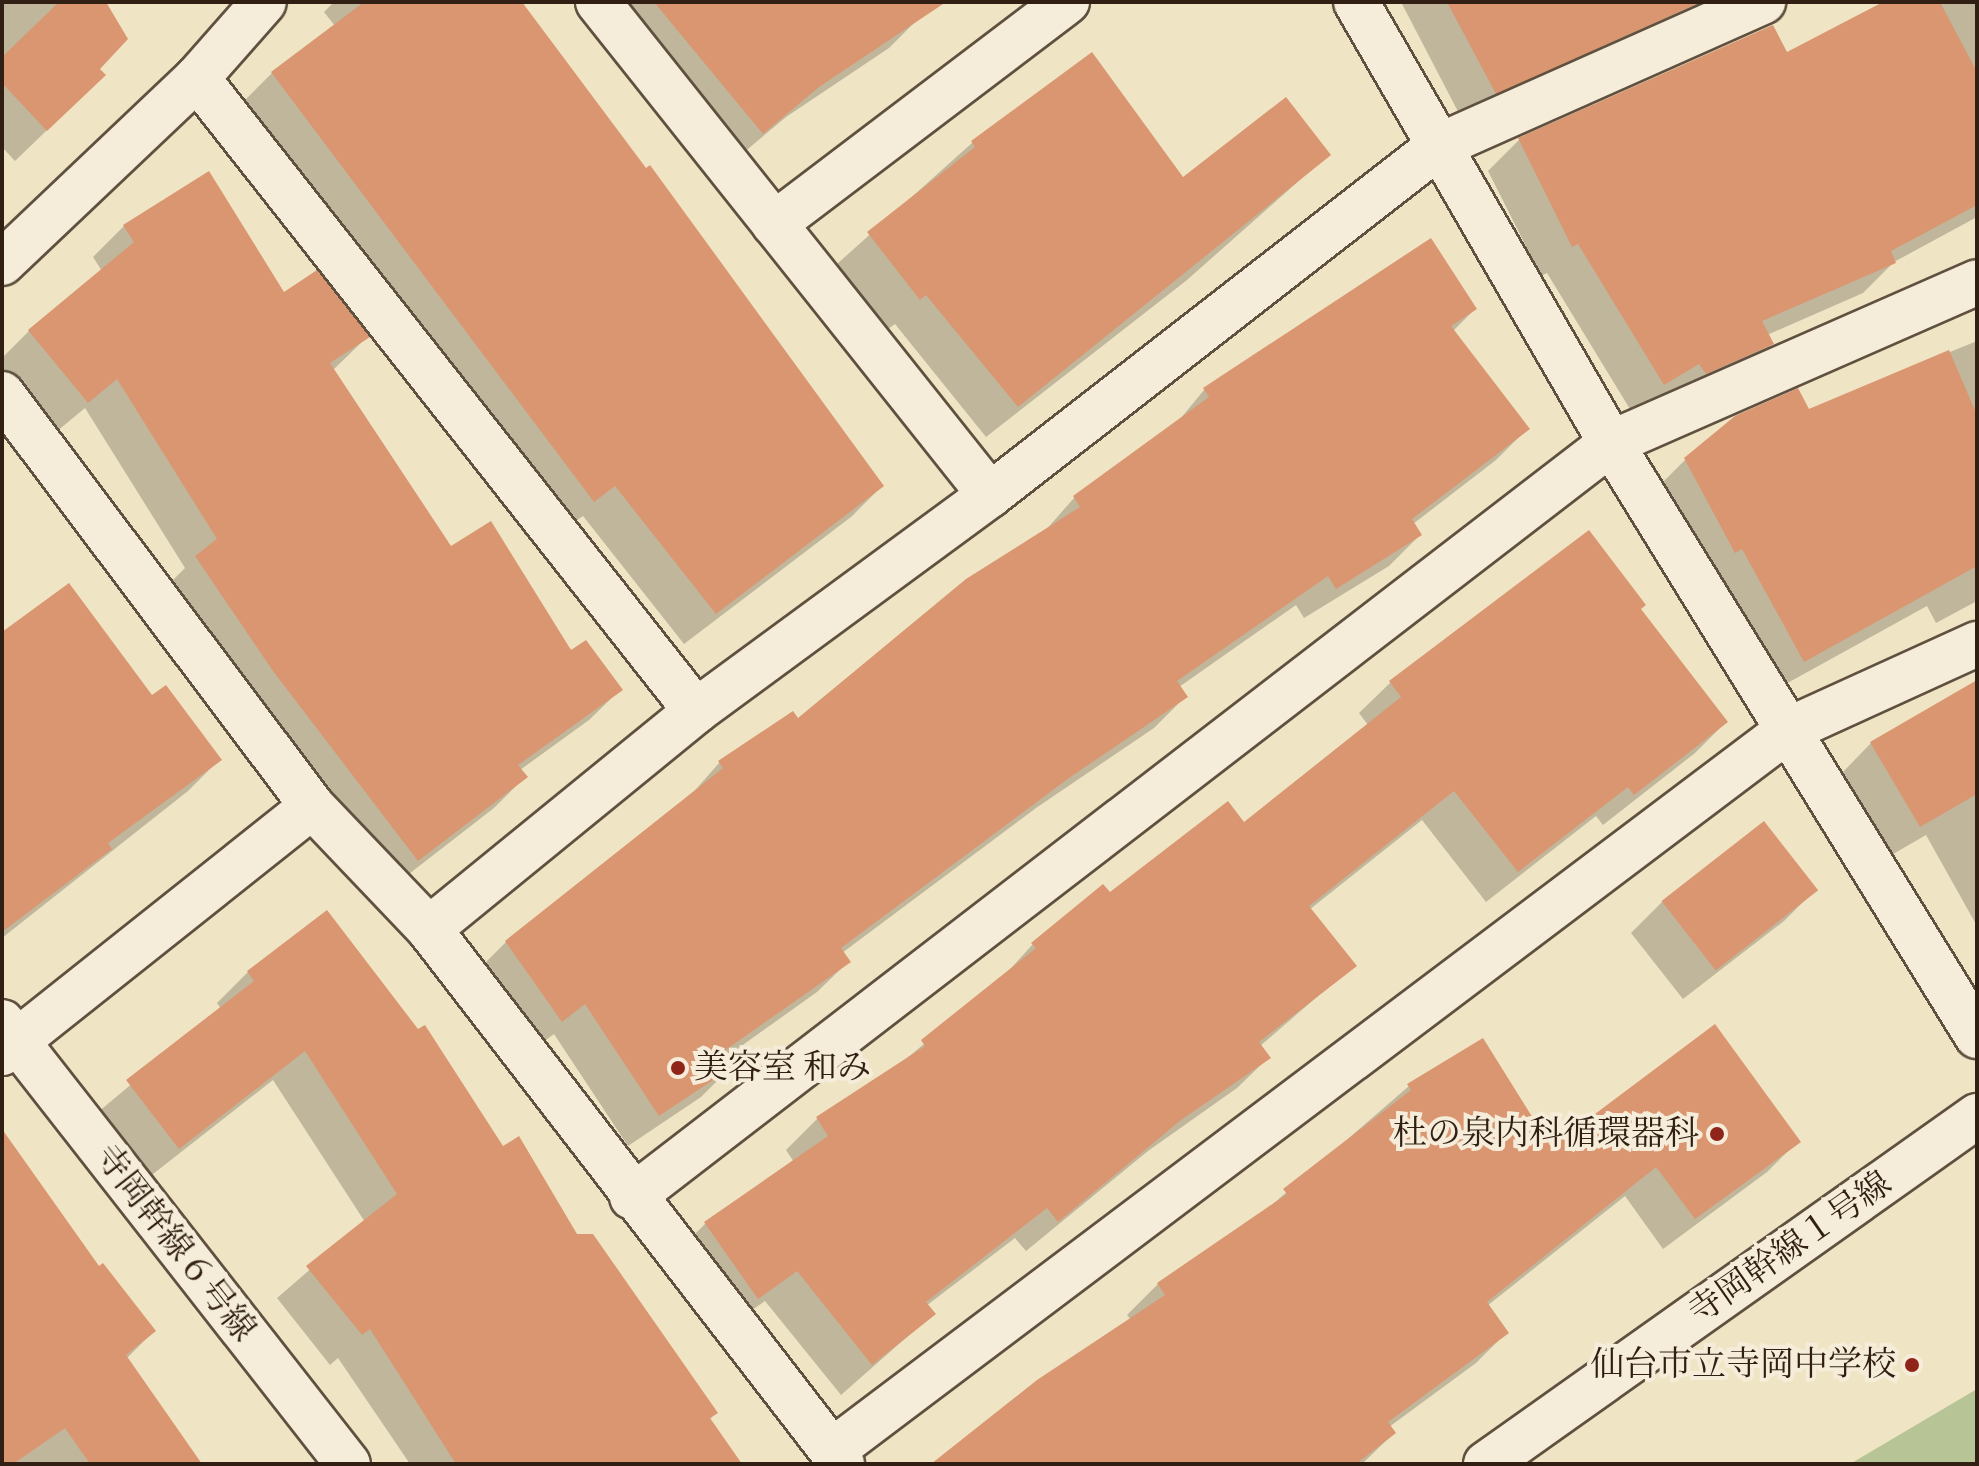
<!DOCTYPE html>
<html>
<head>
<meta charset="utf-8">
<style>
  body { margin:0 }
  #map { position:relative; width:1979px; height:1466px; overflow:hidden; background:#efe4c4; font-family:"IM FELL Double Pica","Noto Serif JP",serif }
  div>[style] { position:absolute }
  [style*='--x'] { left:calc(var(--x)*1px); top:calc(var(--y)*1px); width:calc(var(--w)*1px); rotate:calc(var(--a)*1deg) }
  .green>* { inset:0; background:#b7c495 }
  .shadow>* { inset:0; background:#0003 }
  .building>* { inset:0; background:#da9671; transform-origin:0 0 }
  .roads { filter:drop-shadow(2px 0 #60503f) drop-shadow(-2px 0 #60503f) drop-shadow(0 2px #60503f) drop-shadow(0 -2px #60503f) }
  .minor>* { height:44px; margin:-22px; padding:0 22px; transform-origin:22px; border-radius:22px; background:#f5edd9 }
  .dots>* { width:22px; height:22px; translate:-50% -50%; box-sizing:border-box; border:4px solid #f5edd9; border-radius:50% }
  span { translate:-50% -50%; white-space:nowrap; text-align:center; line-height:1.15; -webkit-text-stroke:8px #f5edd9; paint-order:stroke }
  .poi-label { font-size:34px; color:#311f13 }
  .left { translate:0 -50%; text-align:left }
  .right { translate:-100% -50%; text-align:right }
  .street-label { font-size:34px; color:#311f13 }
  .frame { position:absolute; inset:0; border:4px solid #311f13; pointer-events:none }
</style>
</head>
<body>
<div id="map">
  <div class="green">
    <div style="clip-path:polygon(1977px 1389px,1977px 1464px,1850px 1464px)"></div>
  </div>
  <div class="shadow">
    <div style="clip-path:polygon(2px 2px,103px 2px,98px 69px,72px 106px,15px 161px,2px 147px)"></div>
    <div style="clip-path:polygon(334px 2px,519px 2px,882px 486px,851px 517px,684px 644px,583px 516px,562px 531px,241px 104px,272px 73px,335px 26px,324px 12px)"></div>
    <div style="clip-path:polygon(613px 2px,910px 2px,920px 17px,889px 48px,786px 117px,731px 163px)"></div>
    <div style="clip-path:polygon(1401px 2px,1726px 2px,1464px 123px)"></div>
    <div style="clip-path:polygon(1887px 2px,1977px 2px,1977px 217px,1894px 262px,1863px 293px,1767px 335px,1772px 344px,1741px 374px,1674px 404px,1667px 393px,1633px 414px,1547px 273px,1541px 276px,1488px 171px,1519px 140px,1786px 55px)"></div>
    <div style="clip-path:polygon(1092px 55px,1182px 180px,1328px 155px,1187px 280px,986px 437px,895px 324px,888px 329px,837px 264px,972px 143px)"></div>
    <div style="clip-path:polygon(124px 226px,367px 337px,332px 371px,450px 549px,620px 690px,589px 720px,520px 770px,525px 777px,494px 808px,387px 891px,165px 588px,185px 568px,85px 408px,56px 432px,2px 367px,2px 358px,29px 331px,102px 271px,93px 257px)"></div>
    <div style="clip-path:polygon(1475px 309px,1453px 331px,1527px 429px,1496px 460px,1413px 524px,1420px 535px,1389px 566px,1304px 618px,1296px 605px,1179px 687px,1185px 697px,1154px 728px,1036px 808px,842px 953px,848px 962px,817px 992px,726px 1057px,732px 1066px,701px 1097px,628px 1146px,554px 1034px,531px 1051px,475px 973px,506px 942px,690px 796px,719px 763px,797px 721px,1045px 531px,1074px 498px,1176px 424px,1204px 390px)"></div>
    <div style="clip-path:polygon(1977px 341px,1977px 601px,1936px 623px,1927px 606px,1773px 691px,1655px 490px,1686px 459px)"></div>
    <div style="clip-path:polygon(1589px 532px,1639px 610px,1726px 722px,1695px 753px,1603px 825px,1596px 816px,1486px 902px,1422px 820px,1309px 910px,1354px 965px,1260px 1046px,1268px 1058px,1237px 1088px,1148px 1151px,1026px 1251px,1015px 1238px,926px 1306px,933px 1314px,841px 1395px,765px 1301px,726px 1328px,674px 1255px,705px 1224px,794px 1162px,786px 1150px,817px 1119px,899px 1065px,1003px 977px,1033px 944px,1110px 895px,1244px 825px,1368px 725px,1359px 713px,1390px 683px)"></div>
    <div style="clip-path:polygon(2px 635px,152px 698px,219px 760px,188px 791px,2px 938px)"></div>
    <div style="clip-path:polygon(1977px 695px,1977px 926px,1926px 835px,1888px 857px,1841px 774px,1871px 743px)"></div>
    <div style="clip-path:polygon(1763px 824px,1815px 890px,1784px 921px,1683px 999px,1631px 933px,1662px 902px)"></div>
    <div style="clip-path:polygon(327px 913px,502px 1148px,716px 1413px,709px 1420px,739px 1464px,410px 1464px,338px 1358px,330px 1365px,277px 1298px,365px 1222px,273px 1080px,148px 1178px,97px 1113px,221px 1009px,217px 1003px,248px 972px)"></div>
    <div style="clip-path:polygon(1409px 1086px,1550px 1150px,1798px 1141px,1767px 1172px,1663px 1249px,1625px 1196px,1487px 1306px,1507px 1332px,1476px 1363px,1389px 1427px,1394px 1433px,1362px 1464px,936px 1464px,1131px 1320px,1127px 1315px,1158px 1284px,1258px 1217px)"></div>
    <div style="clip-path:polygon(2px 1159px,154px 1331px,126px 1359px,199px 1464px,2px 1464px)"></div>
  </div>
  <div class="building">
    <div style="clip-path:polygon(59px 2px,106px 2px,128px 39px,100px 69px,106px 75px,47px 131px,2px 83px,2px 57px)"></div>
    <div style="clip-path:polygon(364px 2px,522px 2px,646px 168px,650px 165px,884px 486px,716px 614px,615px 486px,594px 502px,271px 72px)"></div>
    <div style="clip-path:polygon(654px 2px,946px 2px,819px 87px,763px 134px)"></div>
    <div style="clip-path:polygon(1447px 2px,1701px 2px,1496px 94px)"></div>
    <div style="clip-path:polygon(1883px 2px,1940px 2px,1977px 72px,1977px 205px,1891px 251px,1896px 263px,1762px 321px,1774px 344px,1706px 374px,1699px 364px,1664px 385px,1578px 244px,1572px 247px,1518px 138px,1773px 25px,1787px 52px)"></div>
    <div style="clip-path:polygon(1092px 52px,1183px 177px,1286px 97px,1331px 155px,1018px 407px,926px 295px,920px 300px,867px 232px,975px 147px,971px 141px)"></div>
    <div style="clip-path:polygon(209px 171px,284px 292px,317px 270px,370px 337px,330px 363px,451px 546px,491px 521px,571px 650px,586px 640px,623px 690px,518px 765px,528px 777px,418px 861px,273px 671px,195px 556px,217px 539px,117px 379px,88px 403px,28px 330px,134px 242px,123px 225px)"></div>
    <div style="clip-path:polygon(1431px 238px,1477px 309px,1451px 326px,1530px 429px,1412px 519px,1422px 535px,1336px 589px,1328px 576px,1177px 681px,1188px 697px,1069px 778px,841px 948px,851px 962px,724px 1051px,734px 1066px,659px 1116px,585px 1004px,562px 1022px,505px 941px,723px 768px,718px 761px,793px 711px,798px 718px,966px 579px,1080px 507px,1073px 496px,1209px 397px,1203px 388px)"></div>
    <div style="clip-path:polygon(1949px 350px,1977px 415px,1977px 566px,1804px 662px,1742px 549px,1735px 553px,1684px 458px,1735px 416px,1798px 388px,1809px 409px)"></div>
    <div style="clip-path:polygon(1589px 530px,1646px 605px,1641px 609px,1728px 722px,1634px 795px,1628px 787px,1518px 872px,1454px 791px,1309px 906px,1357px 966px,1259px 1042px,1271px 1058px,1181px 1120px,1058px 1222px,1047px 1208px,926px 1302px,936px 1314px,872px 1365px,797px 1271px,758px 1299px,704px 1222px,828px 1136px,816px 1117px,925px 1046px,921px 1040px,1036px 948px,1031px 943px,1103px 884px,1110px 892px,1228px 801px,1244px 822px,1401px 697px,1389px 681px)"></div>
    <div style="clip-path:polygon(69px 583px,152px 695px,166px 685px,222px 760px,108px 843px,112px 849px,2px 932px,2px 632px)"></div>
    <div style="clip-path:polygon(1977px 680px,1977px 794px,1920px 827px,1870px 742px)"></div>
    <div style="left:1764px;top:821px;width:88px;height:130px;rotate:52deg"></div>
    <div style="clip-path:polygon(327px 910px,418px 1029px,425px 1025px,503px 1146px,519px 1136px,577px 1234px,593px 1234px,718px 1413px,710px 1418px,742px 1464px,456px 1464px,370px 1329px,362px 1335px,306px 1266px,397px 1194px,305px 1051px,179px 1149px,126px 1080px,254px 981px,247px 971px)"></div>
    <div style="clip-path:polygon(1715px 1024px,1801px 1142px,1695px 1219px,1656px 1167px,1487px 1302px,1509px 1333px,1388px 1422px,1396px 1433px,1356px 1464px,931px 1464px,1037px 1380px,1165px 1295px,1157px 1283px,1287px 1194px,1283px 1189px,1411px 1090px,1407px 1084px,1483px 1038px,1551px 1147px)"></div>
    <div style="clip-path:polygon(2px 1129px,99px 1266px,103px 1263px,156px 1331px,126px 1355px,202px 1464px,90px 1464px,65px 1428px,13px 1464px,2px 1464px)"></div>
  </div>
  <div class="roads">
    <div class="minor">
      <div style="--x:598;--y:2;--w:630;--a:51.51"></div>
      <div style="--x:1356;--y:2;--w:509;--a:59.96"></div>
      <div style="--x:1611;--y:443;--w:697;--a:58.32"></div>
      <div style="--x:197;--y:78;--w:806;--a:51.75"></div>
      <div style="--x:774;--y:224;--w:368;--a:-37.2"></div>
      <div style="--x:2;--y:263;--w:269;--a:-43.5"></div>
      <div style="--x:197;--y:78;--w:101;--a:-48.6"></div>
      <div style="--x:2;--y:394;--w:516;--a:53.04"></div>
      <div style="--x:312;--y:806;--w:170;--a:46.4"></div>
      <div style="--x:429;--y:929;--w:676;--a:52.33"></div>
      <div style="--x:429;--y:929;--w:345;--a:-39.2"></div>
      <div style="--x:696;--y:711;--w:365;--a:-36.3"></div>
      <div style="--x:990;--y:495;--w:569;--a:-37.86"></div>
      <div style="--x:1439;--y:146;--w:355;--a:-24"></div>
      <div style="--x:2;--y:1022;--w:561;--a:51.95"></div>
      <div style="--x:2;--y:1053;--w:396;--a:-38.5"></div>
      <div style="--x:632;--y:1197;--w:1236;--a:-37.6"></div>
      <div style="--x:1611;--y:443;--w:400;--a:-23.7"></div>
      <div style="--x:832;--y:1451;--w:1197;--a:-37.02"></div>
      <div style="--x:1788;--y:730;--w:208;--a:-24.5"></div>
      <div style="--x:1486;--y:1464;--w:602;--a:-35.33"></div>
    </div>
  </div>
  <div class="dots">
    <div style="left:678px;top:1068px;background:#8f2418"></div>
    <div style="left:1717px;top:1134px;background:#8f2418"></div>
    <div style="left:1912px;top:1365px;background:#8f2418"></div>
  </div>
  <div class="poi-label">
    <span class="left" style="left:694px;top:1068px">美容室 和み</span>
    <span class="right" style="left:1699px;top:1134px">杜の泉内科循環器科</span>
    <span class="right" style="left:1896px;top:1365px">仙台市立寺岡中学校</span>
  </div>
  <div class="street-label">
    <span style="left:175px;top:1243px;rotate:52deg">寺岡幹線６号線</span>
    <span style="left:1790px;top:1248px;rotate:-35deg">寺岡幹線１号線</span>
  </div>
  <div class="frame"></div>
</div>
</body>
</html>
